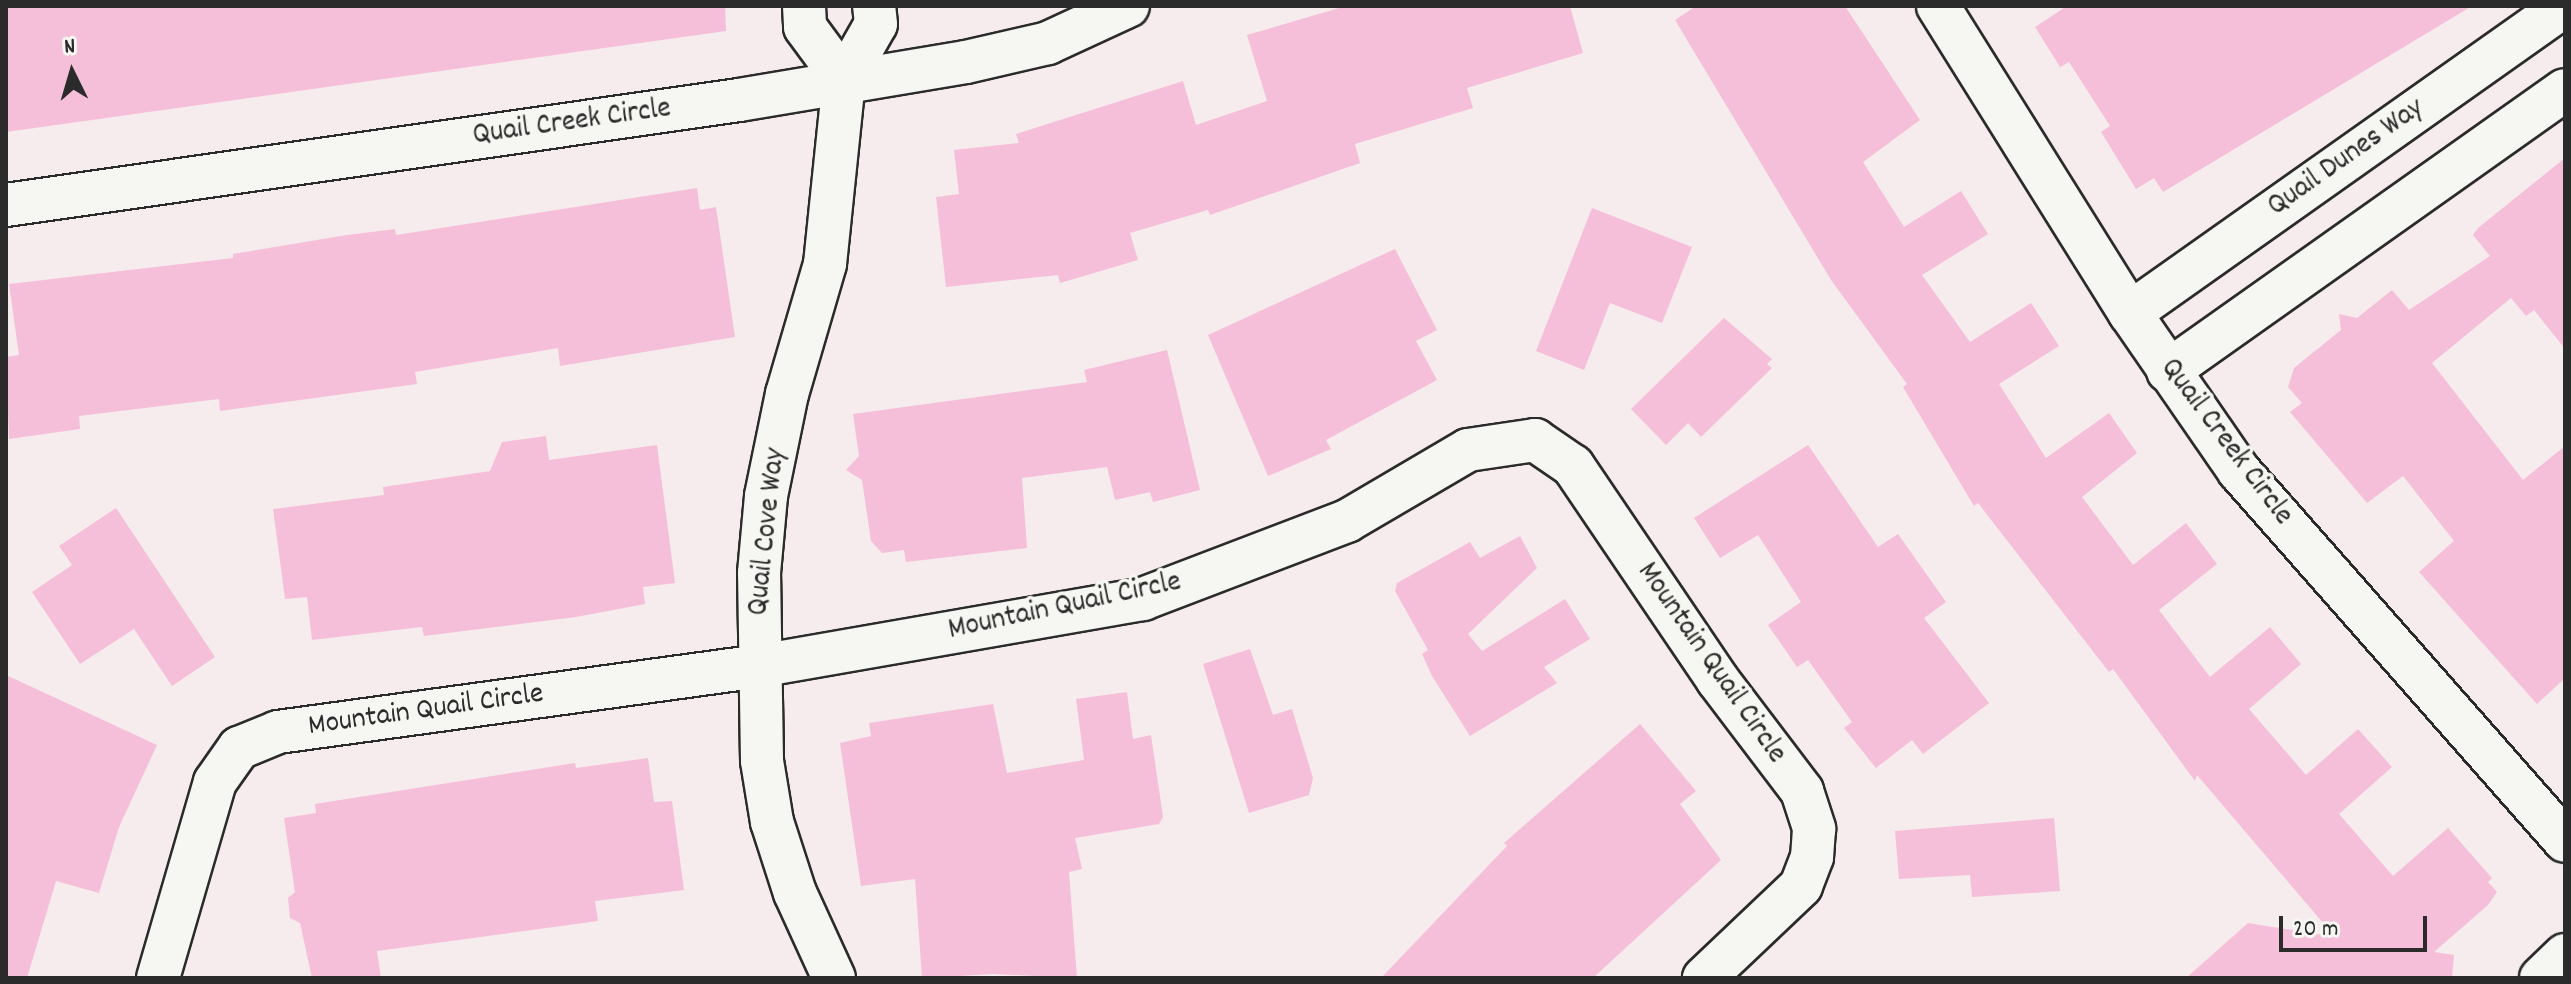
<!DOCTYPE html>
<html>
<head>
<meta charset="utf-8">
<style>
  body { margin:0 }
  #map { position:relative; width:2571px; height:984px; overflow:hidden; background:#f6ebed; font-family:Dekko,sans-serif }
  div>[style] { position:absolute }
  [style*='--x'] { left:calc(var(--x)*1px); top:calc(var(--y)*1px); width:calc(var(--w)*1px); rotate:calc(var(--a)*1deg) }
  .building>* { inset:0; background:#f6bfd9 }
  .roads { filter:drop-shadow(2px 0 #2b2b2b) drop-shadow(-2px 0 #2b2b2b) drop-shadow(0 2px #2b2b2b) drop-shadow(0 -2px #2b2b2b) }
  .street>* { height:42px; margin:-21px; padding:0 21px; transform-origin:21px; border-radius:21px; background:#f6f6f2 }
  span { translate:-50% -50%; white-space:nowrap; text-align:center; line-height:1.15; -webkit-text-stroke:7px #f6f6f2; paint-order:stroke }
  .street-label { font-size:30px; color:#2b2b2b }
  .frame { position:absolute; inset:0; border:8px solid #2b2b2b; pointer-events:none }
  .north { position:absolute; left:32px; top:32px; width:80px; height:80px; -webkit-text-stroke:6px #f6f6f2; paint-order:stroke; rotate:355deg; font-size:22px; font-weight:700; line-height:32px; text-align:center; color:#2b2b2b }
  .north::after { content:''; display:block; margin:auto; width:28px; height:36px; background:#2b2b2b; clip-path:polygon(50% 0,100% 100%,50% 72%,0 100%) }
  .scale { position:absolute; left:2279px; top:916px; width:148px; height:36px; box-sizing:border-box; border:4px solid #2b2b2b; border-top:0; padding-left:10px; font-size:24px; line-height:28px; white-space:nowrap; color:#2b2b2b; -webkit-text-stroke:6px #f6f6f2; paint-order:stroke }
</style>
</head>
<body>
<div id="map">
  <div class="building">
    <div style="clip-path:polygon(6px 6px,725px 6px,726px 31px,6px 132px)"></div>
    <div style="clip-path:polygon(1346px 6px,1570px 6px,1583px 53px,1467px 88px,1473px 108px,1355px 144px,1360px 163px,1210px 215px,1208px 210px,1130px 233px,1138px 260px,1060px 283px,1058px 275px,946px 287px,936px 197px,959px 194px,954px 150px,1019px 143px,1016px 134px,1183px 81px,1196px 125px,1267px 101px,1247px 35px)"></div>
    <div style="clip-path:polygon(1696px 6px,1845px 6px,1920px 120px,1863px 162px,1904px 227px,1961px 191px,1988px 234px,1922px 275px,1970px 342px,2031px 303px,2059px 346px,1999px 384px,2046px 458px,2109px 413px,2137px 453px,2082px 497px,2133px 565px,2186px 523px,2217px 564px,2159px 610px,2210px 677px,2270px 627px,2301px 664px,2249px 709px,2306px 775px,2358px 729px,2392px 767px,2339px 814px,2393px 876px,2448px 828px,2492px 878px,2488px 882px,2497px 892px,2488px 905px,2434px 952px,2454px 955px,2452px 978px,2186px 978px,2248px 923px,2335px 937px,2197px 775px,2195px 781px,2113px 669px,2109px 672px,1978px 503px,1974px 506px,1903px 387px,1907px 384px,1831px 280px,1675px 20px)"></div>
    <div style="clip-path:polygon(2067px 6px,2472px 6px,2163px 192px,2154px 178px,2136px 189px,2101px 132px,2110px 126px,2069px 62px,2060px 67px,2035px 27px)"></div>
    <div style="clip-path:polygon(2565px 158px,2565px 349px,2534px 310px,2526px 316px,2511px 298px,2432px 363px,2523px 480px,2565px 446px,2565px 678px,2537px 704px,2419px 572px,2454px 541px,2403px 476px,2367px 503px,2290px 412px,2302px 403px,2288px 387px,2294px 368px,2341px 330px,2339px 314px,2357px 318px,2392px 290px,2409px 310px,2490px 256px,2473px 235px,2478px 228px)"></div>
    <div style="clip-path:polygon(697px 188px,700px 210px,716px 207px,735px 337px,560px 366px,558px 348px,415px 372px,417px 384px,220px 411px,219px 399px,79px 416px,80px 429px,9px 439px,6px 357px,19px 355px,9px 284px,233px 258px,233px 254px,347px 235px,395px 229px,396px 235px)"></div>
    <div style="clip-path:polygon(1592px 208px,1692px 247px,1662px 323px,1610px 303px,1584px 370px,1536px 351px)"></div>
    <div style="clip-path:polygon(1395px 249px,1437px 330px,1416px 341px,1437px 380px,1326px 440px,1331px 449px,1268px 476px,1208px 335px)"></div>
    <div style="clip-path:polygon(1724px 318px,1772px 359px,1767px 364px,1772px 368px,1701px 437px,1688px 423px,1666px 445px,1631px 409px)"></div>
    <div style="clip-path:polygon(1167px 350px,1200px 490px,1153px 502px,1150px 492px,1115px 500px,1107px 467px,1022px 478px,1027px 548px,906px 562px,904px 550px,882px 553px,871px 541px,862px 480px,846px 470px,859px 456px,853px 414px,1087px 382px,1084px 370px)"></div>
    <div style="clip-path:polygon(546px 436px,549px 460px,657px 445px,675px 583px,643px 587px,645px 604px,576px 617px,424px 636px,422px 627px,312px 640px,307px 597px,285px 599px,273px 509px,384px 495px,383px 487px,490px 471px,502px 442px)"></div>
    <div style="clip-path:polygon(1808px 445px,1878px 547px,1898px 534px,1946px 602px,1924px 618px,1989px 703px,1923px 754px,1912px 740px,1876px 768px,1844px 728px,1852px 722px,1808px 660px,1797px 667px,1768px 625px,1801px 602px,1758px 535px,1720px 558px,1694px 518px)"></div>
    <div style="clip-path:polygon(116px 508px,215px 657px,172px 686px,134px 629px,80px 664px,32px 592px,72px 565px,59px 546px)"></div>
    <div style="clip-path:polygon(1520px 536px,1537px 568px,1468px 634px,1482px 651px,1565px 599px,1590px 639px,1544px 667px,1557px 683px,1470px 736px,1432px 676px,1422px 654px,1428px 650px,1395px 591px,1397px 583px,1470px 542px,1480px 558px)"></div>
    <div style="clip-path:polygon(1250px 649px,1273px 715px,1292px 709px,1313px 778px,1309px 795px,1249px 813px,1203px 664px)"></div>
    <div style="clip-path:polygon(6px 675px,157px 745px,119px 827px,99px 893px,56px 881px,27px 978px,6px 978px)"></div>
    <div style="clip-path:polygon(1127px 692px,1133px 739px,1151px 735px,1163px 817px,1159px 824px,1075px 838px,1082px 869px,1069px 872px,1077px 978px,994px 974px,922px 978px,915px 879px,861px 886px,840px 743px,871px 736px,869px 723px,993px 704px,1007px 773px,1084px 760px,1076px 699px)"></div>
    <div style="clip-path:polygon(1640px 724px,1696px 791px,1680px 804px,1721px 860px,1593px 978px,1381px 978px,1507px 846px,1504px 843px)"></div>
    <div style="clip-path:polygon(648px 758px,654px 802px,672px 801px,684px 890px,595px 901px,598px 921px,377px 951px,381px 978px,312px 978px,300px 923px,290px 918px,288px 898px,295px 892px,284px 818px,316px 813px,315px 804px,575px 763px,576px 768px)"></div>
    <div style="clip-path:polygon(2054px 818px,2060px 891px,1972px 897px,1970px 875px,1899px 879px,1895px 831px)"></div>
  </div>
  <div class="roads">
    <div class="street">
      <div style="--x:804;--y:6;--w:21;--a:87"></div>
      <div style="--x:805;--y:27;--w:66;--a:53.7"></div>
      <div style="--x:1938;--y:6;--w:362;--a:58"></div>
      <div style="--x:2130;--y:313;--w:192;--a:55.4"></div>
      <div style="--x:2239;--y:471;--w:493;--a:48.6"></div>
      <div style="--x:6;--y:205;--w:740;--a:-8.15"></div>
      <div style="--x:739;--y:100;--w:230;--a:-9.5"></div>
      <div style="--x:966;--y:62;--w:84;--a:-13"></div>
      <div style="--x:1048;--y:43;--w:88;--a:-24.8"></div>
      <div style="--x:2130;--y:313;--w:532;--a:-35.27"></div>
      <div style="--x:2168;--y:371;--w:486;--a:-35.3"></div>
      <div style="--x:158;--y:978;--w:204;--a:-73.8"></div>
      <div style="--x:215;--y:782;--w:42;--a:-54.8"></div>
      <div style="--x:239;--y:748;--w:42;--a:-22.3"></div>
      <div style="--x:278;--y:732;--w:486;--a:-7.8"></div>
      <div style="--x:759;--y:666;--w:390;--a:-9.9"></div>
      <div style="--x:1143;--y:599;--w:218;--a:-20.9"></div>
      <div style="--x:1347;--y:521;--w:140;--a:-30.4"></div>
      <div style="--x:1468;--y:450;--w:68;--a:-8.5"></div>
      <div style="--x:1535;--y:440;--w:46;--a:34.4"></div>
      <div style="--x:1573;--y:466;--w:257;--a:55.9"></div>
      <div style="--x:1717;--y:679;--w:141;--a:52.8"></div>
      <div style="--x:1802;--y:791;--w:40;--a:72"></div>
      <div style="--x:1814;--y:829;--w:28;--a:94"></div>
      <div style="--x:1812;--y:857;--w:31;--a:111"></div>
      <div style="--x:1801;--y:886;--w:134;--a:136.5"></div>
      <div style="--x:834;--y:978;--w:94;--a:-114.6"></div>
      <div style="--x:795;--y:893;--w:75;--a:-107.9"></div>
      <div style="--x:772;--y:822;--w:62;--a:-99.3"></div>
      <div style="--x:762;--y:761;--w:188;--a:-90.9"></div>
      <div style="--x:759;--y:573;--w:77;--a:-84.8"></div>
      <div style="--x:766;--y:496;--w:104;--a:-78.4"></div>
      <div style="--x:787;--y:394;--w:135;--a:-73.7"></div>
      <div style="--x:825;--y:264;--w:185;--a:-84.1"></div>
      <div style="--x:844;--y:80;--w:64;--a:-60.3"></div>
      <div style="--x:876;--y:24;--w:18;--a:-96"></div>
      <div style="--x:2541;--y:978;--w:33;--a:-44"></div>
    </div>
  </div>
  <div class="street-label">
    <span style="left:572px;top:124px;rotate:-8deg">Quail Creek Circle</span>
    <span style="left:2347px;top:159px;rotate:-35deg">Quail Dunes Way</span>
    <span style="left:2225px;top:443px;rotate:53deg">Quail Creek Circle</span>
    <span style="left:769px;top:532px;rotate:-84deg">Quail Cove Way</span>
    <span style="left:1065px;top:608px;rotate:-12deg">Mountain Quail Circle</span>
    <span style="left:1710px;top:664px;rotate:55deg">Mountain Quail Circle</span>
    <span style="left:426px;top:712px;rotate:-8deg">Mountain Quail Circle</span>
  </div>
  <div class="frame"></div>
  <div class="north">N</div>
  <div class="scale">20 m</div>
</div>
</body>
</html>
